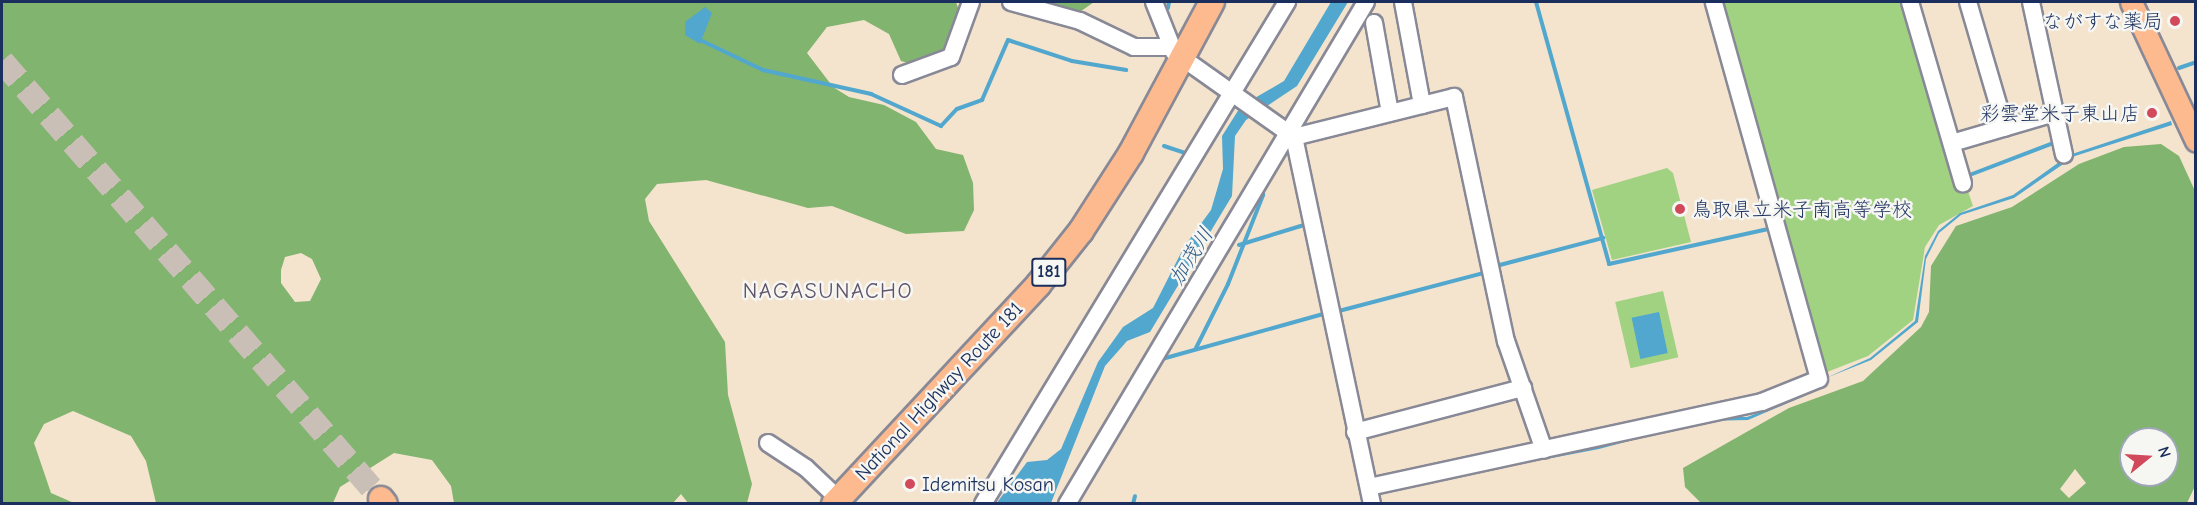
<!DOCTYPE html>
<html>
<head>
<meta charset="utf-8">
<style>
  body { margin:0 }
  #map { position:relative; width:2197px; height:505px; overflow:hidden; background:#f4e3cd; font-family:"Comic Neue","Klee One",sans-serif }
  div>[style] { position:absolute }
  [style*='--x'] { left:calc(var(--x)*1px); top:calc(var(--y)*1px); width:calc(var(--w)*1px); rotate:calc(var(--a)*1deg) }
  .green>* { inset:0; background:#a0d281; transform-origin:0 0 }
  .forest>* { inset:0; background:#80b46f }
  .water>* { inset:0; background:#51a7cd; transform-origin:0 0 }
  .stream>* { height:4px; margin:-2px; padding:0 2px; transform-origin:2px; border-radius:2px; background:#51a7cd }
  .highway-tunnel>* { height:24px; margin-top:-12px; transform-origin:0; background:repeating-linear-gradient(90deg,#c9bfb7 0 24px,transparent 0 36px) }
  .roads { filter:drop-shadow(2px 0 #888996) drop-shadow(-2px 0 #888996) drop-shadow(0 2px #888996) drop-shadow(0 -2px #888996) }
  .minor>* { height:16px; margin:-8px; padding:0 8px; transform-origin:8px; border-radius:8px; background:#fff }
  .major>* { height:21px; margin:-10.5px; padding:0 10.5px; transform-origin:10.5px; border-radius:10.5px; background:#fcba8e }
  .highway>* { height:24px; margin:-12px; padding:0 12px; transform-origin:12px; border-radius:12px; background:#fcba8e }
  .dots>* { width:16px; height:16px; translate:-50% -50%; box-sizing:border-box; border:3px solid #f6f6f2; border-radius:50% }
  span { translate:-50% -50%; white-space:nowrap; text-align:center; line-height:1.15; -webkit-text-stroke:5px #f6f6f2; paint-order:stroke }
  .shield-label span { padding:2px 4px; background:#f6f6f2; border:2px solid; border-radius:4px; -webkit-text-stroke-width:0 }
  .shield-label { font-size:18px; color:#1b2f5e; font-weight:700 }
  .poi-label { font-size:20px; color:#1b2f5e }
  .right { translate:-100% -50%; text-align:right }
  .left { translate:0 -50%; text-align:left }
  .street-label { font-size:20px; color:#1b2f5e }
  .water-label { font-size:21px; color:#2e5985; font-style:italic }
  .quarter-label { font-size:22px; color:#615469; letter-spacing:1.5px }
  .frame { position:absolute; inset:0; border:3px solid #1b2f5e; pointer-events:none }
  .north { position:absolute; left:2119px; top:427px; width:60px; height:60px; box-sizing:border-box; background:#f6f6f2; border:2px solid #9ea6b7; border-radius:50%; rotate:72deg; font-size:16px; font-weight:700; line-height:24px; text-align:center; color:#1b2f5e }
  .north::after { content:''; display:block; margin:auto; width:21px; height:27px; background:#d1495b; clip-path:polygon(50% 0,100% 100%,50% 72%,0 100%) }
</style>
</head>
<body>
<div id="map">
  <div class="green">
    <div style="clip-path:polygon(1723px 2px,1904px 2px,1973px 206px,1939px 225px,1925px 247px,1913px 320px,1868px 356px,1827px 372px)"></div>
    <div style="clip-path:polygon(1667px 168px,1673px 173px,1691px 242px,1612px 260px,1592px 190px)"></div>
    <div style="left:1663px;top:291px;width:68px;height:49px;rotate:77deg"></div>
  </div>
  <div class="forest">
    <div style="clip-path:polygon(evenodd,2px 2px,956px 2px,960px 13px,948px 50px,912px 64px,901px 61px,889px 34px,864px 20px,827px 27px,807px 53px,833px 87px,849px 97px,884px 105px,916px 122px,936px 149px,963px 155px,973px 183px,974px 210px,964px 231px,906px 234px,832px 206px,808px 208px,706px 180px,657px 184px,645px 199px,649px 221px,725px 342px,728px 395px,752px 484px,747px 503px,688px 503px,681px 494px,672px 504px,454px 503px,451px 486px,432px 460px,394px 453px,340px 487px,333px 503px,156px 503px,146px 461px,131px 436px,73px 411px,44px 424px,34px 443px,51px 493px,74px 503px,2px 503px,2px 2px,301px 253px,312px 259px,321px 279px,310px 301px,295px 302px,281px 283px,281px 270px,285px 257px,301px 253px)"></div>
    <div style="clip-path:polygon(1046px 2px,1094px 2px,1077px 14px)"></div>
    <div style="clip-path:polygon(evenodd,2161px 144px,2179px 156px,2195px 191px,2196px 484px,2187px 503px,1702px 504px,1685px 487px,1683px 468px,1789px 408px,1863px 381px,1921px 327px,1929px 312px,1931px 266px,1956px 226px,2012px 207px,2079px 164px,2124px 147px,2161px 144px,2131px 439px,2167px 439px,2167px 475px,2131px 475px,2131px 439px,2161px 144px,2075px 469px,2086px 483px,2069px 498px,2060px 489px,2075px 469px)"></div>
  </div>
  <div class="water">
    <div style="clip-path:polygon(1331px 2px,1348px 2px,1297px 86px,1246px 120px,1235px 136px,1232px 196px,1150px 332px,1127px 341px,1105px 366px,1051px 503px,996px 504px,1027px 462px,1047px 460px,1061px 449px,1098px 362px,1123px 327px,1153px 308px,1184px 247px,1211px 210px,1223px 169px,1222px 136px,1241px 106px,1284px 81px)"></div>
    <div style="clip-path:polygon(705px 7px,712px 13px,700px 44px,685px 35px,685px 22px)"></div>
    <div style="clip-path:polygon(2171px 121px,2172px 125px,2075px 156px,2014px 198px,1961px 215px,1939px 233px,1926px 259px,1918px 322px,1871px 360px,1826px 378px,1870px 358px,1915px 321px,1925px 256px,1938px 231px,1960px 213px,2013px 195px,2069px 155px)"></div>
    <div style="left:1659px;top:312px;width:42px;height:28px;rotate:78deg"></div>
    <div style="clip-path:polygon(1809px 394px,1748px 420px,1704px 421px,1599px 449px,1378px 491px,1710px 417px,1747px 417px)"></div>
  </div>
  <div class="stream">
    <div style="--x:1536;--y:2;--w:272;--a:74.4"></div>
    <div style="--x:1609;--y:264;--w:163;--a:-12.4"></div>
    <div style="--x:1168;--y:8;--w:6;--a:-81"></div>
    <div style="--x:698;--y:39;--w:72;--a:25.5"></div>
    <div style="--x:763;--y:70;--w:111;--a:12.5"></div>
    <div style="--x:871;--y:94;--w:77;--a:24.6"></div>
    <div style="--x:941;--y:126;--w:23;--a:-47"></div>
    <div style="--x:957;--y:109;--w:27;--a:-20"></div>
    <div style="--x:982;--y:100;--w:65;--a:-66.6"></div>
    <div style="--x:1008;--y:40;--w:67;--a:18.2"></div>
    <div style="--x:1072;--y:61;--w:55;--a:9.5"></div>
    <div style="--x:2179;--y:68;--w:18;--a:-19"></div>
    <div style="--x:1164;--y:146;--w:26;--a:18"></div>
    <div style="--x:1967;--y:176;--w:95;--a:-20.9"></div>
    <div style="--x:1239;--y:245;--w:68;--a:-17.1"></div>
    <div style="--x:1496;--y:266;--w:111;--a:-14.7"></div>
    <div style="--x:1335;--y:312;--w:157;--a:-14.7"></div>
    <div style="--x:1196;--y:348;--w:72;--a:-63.4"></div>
    <div style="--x:1228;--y:284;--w:96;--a:-68.5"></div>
    <div style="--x:1263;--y:195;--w:7;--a:-106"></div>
    <div style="--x:1162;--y:359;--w:171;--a:-15.6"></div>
    <div style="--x:1133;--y:504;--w:8;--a:-76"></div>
  </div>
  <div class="highway-tunnel">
    <div style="--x:2;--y:61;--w:579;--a:49.13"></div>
  </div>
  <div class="roads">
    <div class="minor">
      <div style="--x:1011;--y:2;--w:72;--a:15.4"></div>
      <div style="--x:1080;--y:21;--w:60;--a:25.7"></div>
      <div style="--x:1134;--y:47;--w:37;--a:0"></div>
      <div style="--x:1154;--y:2;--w:54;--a:68.2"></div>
      <div style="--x:1174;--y:52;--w:147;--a:35.3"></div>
      <div style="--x:1294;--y:137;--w:375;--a:78"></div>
      <div style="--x:1403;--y:2;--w:105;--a:79.5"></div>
      <div style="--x:1910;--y:2;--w:189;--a:73.7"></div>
      <div style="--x:1968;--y:2;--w:131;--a:73.6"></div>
      <div style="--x:2031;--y:2;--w:156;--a:77.8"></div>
      <div style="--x:1374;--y:23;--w:91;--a:79.9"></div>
      <div style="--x:902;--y:75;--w:52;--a:-20.2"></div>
      <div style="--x:951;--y:57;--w:59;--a:-70"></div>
      <div style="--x:1294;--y:137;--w:165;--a:-14"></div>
      <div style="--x:1454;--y:97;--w:249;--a:78"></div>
      <div style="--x:1506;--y:341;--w:115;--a:70.8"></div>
      <div style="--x:1952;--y:143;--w:110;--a:-16.3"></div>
      <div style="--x:1355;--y:432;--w:174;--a:-14.7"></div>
      <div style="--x:768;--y:443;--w:45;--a:33.3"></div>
      <div style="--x:806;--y:468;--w:52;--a:43.5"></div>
      <div style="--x:1369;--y:487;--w:402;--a:-12.2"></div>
      <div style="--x:1762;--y:402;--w:61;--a:-22"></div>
      <div style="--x:1819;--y:379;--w:391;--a:-105.6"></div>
      <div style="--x:983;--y:504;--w:587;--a:-58.8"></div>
      <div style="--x:1067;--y:504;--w:584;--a:-59.22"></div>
    </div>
    <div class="major">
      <div style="--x:2131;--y:2;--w:153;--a:64.9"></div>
    </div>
    <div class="highway">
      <div style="--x:381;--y:499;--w:6;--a:51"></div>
      <div style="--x:834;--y:504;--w:299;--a:-47"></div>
      <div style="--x:1038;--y:285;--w:69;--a:-51.5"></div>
      <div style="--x:1081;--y:231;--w:93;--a:-57.3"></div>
      <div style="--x:1131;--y:153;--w:171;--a:-61.8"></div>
    </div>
  </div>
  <div class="dots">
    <div style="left:2175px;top:21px;background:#d1495b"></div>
    <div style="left:2152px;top:113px;background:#d1495b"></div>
    <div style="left:1680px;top:209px;background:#d1495b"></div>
    <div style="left:910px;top:484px;background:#d1495b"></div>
  </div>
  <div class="shield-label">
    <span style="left:1049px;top:272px">181</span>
  </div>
  <div class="poi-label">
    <span class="right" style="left:2163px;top:21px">ながすな薬局</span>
    <span class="right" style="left:2140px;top:113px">彩雲堂米子東山店</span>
    <span class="left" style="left:1692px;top:209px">鳥取県立米子南高等学校</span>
    <span class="left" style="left:922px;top:484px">Idemitsu Kosan</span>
  </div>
  <div class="street-label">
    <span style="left:939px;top:391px;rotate:-47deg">National Highway Route 181</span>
  </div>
  <div class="water-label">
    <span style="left:1191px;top:256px;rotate:-58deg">加茂川</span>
  </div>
  <div class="quarter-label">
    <span style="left:828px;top:292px">NAGASUNACHO</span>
  </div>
  <div class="frame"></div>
  <div class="north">N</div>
</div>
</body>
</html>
